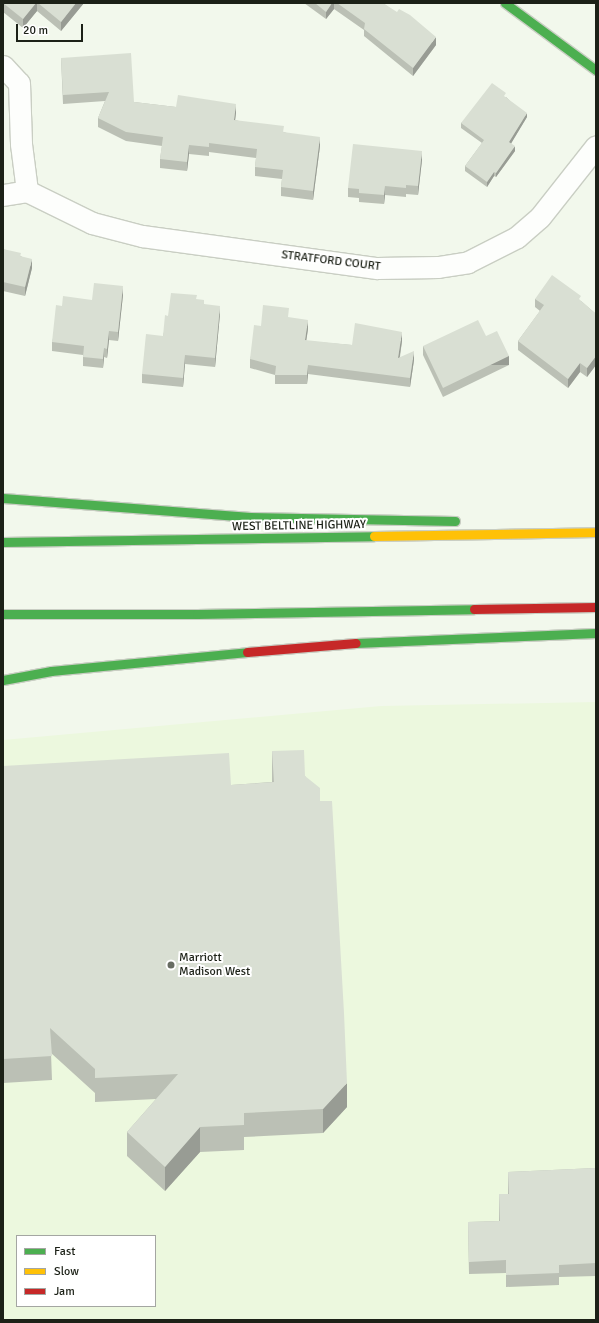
<!DOCTYPE html>
<html>
<head>
<meta charset="utf-8">
<style>
  body { margin:0 }
  #map { position:relative; width:599px; height:1323px; overflow:hidden; background:#f2f8ec; font-family:Signika,sans-serif }
  div>[style] { position:absolute }
  [style*='--x'] { left:calc(var(--x)*1px); top:calc(var(--y)*1px); width:calc(var(--w)*1px); rotate:calc(var(--a)*1deg) }
  .built>* { inset:0; background:#ecf8de }
  .roads { filter:drop-shadow(1px 0 #c9cec3) drop-shadow(-1px 0 #c9cec3) drop-shadow(0 1px #c9cec3) drop-shadow(0 -1px #c9cec3) }
  .street>* { height:21px; margin:-10.5px; padding:0 10.5px; transform-origin:10.5px; border-radius:10.5px; background:#fdfefc }
  .fast>* { height:9px; margin:-4.5px; padding:0 4.5px; transform-origin:4.5px; border-radius:4.5px; background:#4caf50 }
  .slow>* { height:9px; margin:-4.5px; padding:0 4.5px; transform-origin:4.5px; border-radius:4.5px; background:#ffc107 }
  .jam>* { height:9px; margin:-4.5px; padding:0 4.5px; transform-origin:4.5px; border-radius:4.5px; background:#c62828 }
  .wall>* { inset:0; background:#bbc0b5 }
  .shaded-wall>* { inset:0; background:#989c94; transform-origin:0 0 }
  .building>* { inset:0; background:#d9dfd3 }
  .dots>* { width:11px; height:11px; translate:-50% -50%; box-sizing:border-box; border:2px solid #fff; border-radius:50% }
  span { translate:-50% -50%; white-space:nowrap; text-align:center; line-height:1.15; -webkit-text-stroke:4px #fff; paint-order:stroke }
  .street-label { font-size:12px; color:#1c2117 }
  .poi-label { font-size:12px; color:#1c2117 }
  .left { translate:0 -50%; text-align:left }
  .frame { position:absolute; inset:0; border:4px solid #1c2117; pointer-events:none }
  .legend { position:absolute; left:16px; top:1235px; width:140px; height:72px; box-sizing:border-box; background:#fff; border:1px solid #a4a6a2; margin:0; padding:5px 7px; list-style:none; font-size:12px; color:#1c2117 }
  .legend li { display:flex; align-items:center; gap:8px; height:20px }
  .legend b { width:20px; border:1px solid #a4a6a2 }
  .scale { position:absolute; left:16px; top:24px; width:67px; height:18px; box-sizing:border-box; border:2px solid #1c2117; border-top:0; padding-left:5px; font-size:12px; line-height:14px; white-space:nowrap; color:#1c2117; -webkit-text-stroke:3px #fff; paint-order:stroke }
</style>
</head>
<body>
<div id="map">
  <div class="built">
    <div style="clip-path:polygon(evenodd,596px 702px,596px 1320px,3px 1320px,3px 740px,381px 706px,596px 702px,17px 1236px,155px 1236px,155px 1306px,17px 1306px,17px 1236px)"></div>
  </div>
  <div class="roads">
    <div class="street">
      <div style="--x:3;--y:66;--w:23;--a:47"></div>
      <div style="--x:19;--y:83;--w:61;--a:88.1"></div>
      <div style="--x:21;--y:144;--w:47;--a:82.7"></div>
      <div style="--x:3;--y:195;--w:24;--a:-9"></div>
      <div style="--x:27;--y:191;--w:72;--a:26.2"></div>
      <div style="--x:92;--y:223;--w:52;--a:14.6"></div>
      <div style="--x:142;--y:236;--w:237;--a:7.8"></div>
      <div style="--x:377;--y:268;--w:61;--a:-0.9"></div>
      <div style="--x:438;--y:267;--w:30;--a:-9"></div>
      <div style="--x:468;--y:262;--w:55;--a:-27"></div>
      <div style="--x:517;--y:237;--w:30;--a:-41"></div>
      <div style="--x:540;--y:217;--w:90;--a:-51.7"></div>
    </div>
    <div class="fast">
      <div style="--x:505;--y:3;--w:113;--a:36.4"></div>
      <div style="--x:3;--y:498;--w:248;--a:4.4"></div>
      <div style="--x:250;--y:517;--w:205;--a:1.1"></div>
      <div style="--x:3;--y:542;--w:371;--a:-0.9"></div>
      <div style="--x:3;--y:614;--w:194;--a:0"></div>
      <div style="--x:197;--y:614;--w:277;--a:-1"></div>
      <div style="--x:356;--y:643;--w:240;--a:-2.4"></div>
      <div style="--x:3;--y:680;--w:49;--a:-10.6"></div>
      <div style="--x:51;--y:671;--w:197;--a:-5.5"></div>
    </div>
    <div class="slow">
      <div style="--x:374;--y:536;--w:222;--a:-1"></div>
    </div>
    <div class="jam">
      <div style="--x:474;--y:609;--w:122;--a:-0.9"></div>
      <div style="--x:247;--y:652;--w:109;--a:-4.7"></div>
    </div>
  </div>
  <div class="wall">
    <div style="clip-path:polygon(3px 3px,84px 3px,61px 31px,37px 11px,23px 28px,3px 12px)"></div>
    <div style="clip-path:polygon(304px 3px,383px 3px,436px 45px,413px 76px,364px 36px,364px 30px,334px 9px,326px 19px)"></div>
    <div style="clip-path:polygon(61px 58px,134px 102px,176px 107px,236px 113px,235px 120px,284px 132px,320px 146px,313px 200px,281px 196px,281px 187px,282px 179px,255px 176px,255px 167px,256px 158px,209px 152px,209px 156px,189px 154px,187px 171px,160px 168px,160px 159px,162px 146px,126px 141px,98px 127px,98px 118px,105px 101px,63px 104px)"></div>
    <div style="clip-path:polygon(506px 97px,527px 117px,511px 143px,515px 151px,496px 177px,494px 176px,487px 187px,465px 171px,465px 166px,482px 143px,461px 128px,461px 123px)"></div>
    <div style="clip-path:polygon(422px 160px,418px 195px,406px 194px,406px 197px,385px 195px,384px 204px,359px 202px,359px 198px,348px 197px,348px 188px)"></div>
    <div style="clip-path:polygon(3px 249px,21px 256px,32px 268px,25px 296px,3px 291px)"></div>
    <div style="clip-path:polygon(123px 295px,118px 341px,109px 340px,107px 358px,104px 357px,103px 368px,83px 366px,83px 355px,52px 351px,52px 342px,62px 306px,92px 300px)"></div>
    <div style="clip-path:polygon(535px 299px,581px 301px,596px 314px,596px 365px,587px 377px,580px 372px,568px 388px,518px 350px,518px 341px,540px 311px,535px 307px)"></div>
    <div style="clip-path:polygon(197px 300px,220px 314px,215px 367px,185px 364px,183px 387px,142px 383px,142px 374px,163px 336px,168px 316px)"></div>
    <div style="clip-path:polygon(289px 318px,308px 329px,306px 341px,352px 345px,402px 341px,400px 357px,414px 360px,410px 387px,308px 374px,307px 384px,275px 384px,275px 375px,250px 368px,250px 359px,261px 326px)"></div>
    <div style="clip-path:polygon(423px 346px,509px 365px,443px 397px,423px 355px)"></div>
    <div style="clip-path:polygon(272px 751px,305px 776px,320px 801px,347px 1107px,323px 1133px,244px 1137px,244px 1150px,200px 1152px,165px 1191px,127px 1156px,127px 1132px,156px 1099px,95px 1102px,95px 1093px,51px 1053px,52px 1080px,3px 1083px,3px 766px,231px 785px,272px 782px)"></div>
    <div style="clip-path:polygon(596px 1168px,596px 1276px,559px 1277px,559px 1285px,506px 1287px,506px 1273px,469px 1274px,468px 1222px,499px 1221px,499px 1194px,508px 1194px,508px 1172px)"></div>
  </div>
  <div class="shaded-wall">
    <div style="clip-path:polygon(36px 3px,37px 3px,37px 11px,23px 28px,23px 19px)"></div>
    <div style="clip-path:polygon(76px 3px,84px 3px,61px 31px,61px 22px)"></div>
    <div style="clip-path:polygon(332px 3px,334px 3px,334px 9px,326px 19px,326px 12px)"></div>
    <div style="clip-path:polygon(436px 37px,436px 45px,413px 76px,413px 68px)"></div>
    <div style="clip-path:polygon(236px 104px,236px 113px,234px 129px,234px 120px)"></div>
    <div style="clip-path:polygon(527px 113px,527px 117px,509px 147px,509px 142px)"></div>
    <div style="clip-path:polygon(320px 137px,320px 146px,313px 200px,313px 191px)"></div>
    <div style="clip-path:polygon(189px 145px,189px 154px,187px 171px,187px 162px)"></div>
    <div style="clip-path:polygon(515px 146px,515px 151px,496px 177px,496px 173px)"></div>
    <div style="clip-path:polygon(422px 151px,422px 160px,418px 195px,418px 186px)"></div>
    <div style="clip-path:polygon(494px 172px,494px 176px,487px 187px,487px 182px)"></div>
    <div style="clip-path:polygon(385px 186px,385px 195px,384px 204px,384px 195px)"></div>
    <div style="clip-path:polygon(32px 259px,32px 268px,25px 296px,25px 287px)"></div>
    <div style="clip-path:polygon(123px 286px,123px 295px,118px 341px,118px 332px)"></div>
    <div style="clip-path:polygon(220px 306px,220px 314px,215px 367px,215px 358px)"></div>
    <div style="clip-path:polygon(308px 320px,308px 329px,305px 349px,305px 340px)"></div>
    <div style="clip-path:polygon(109px 331px,109px 340px,107px 358px,107px 349px)"></div>
    <div style="clip-path:polygon(402px 332px,402px 341px,398px 367px,398px 358px)"></div>
    <div style="clip-path:polygon(104px 348px,104px 357px,103px 368px,103px 359px)"></div>
    <div style="clip-path:polygon(414px 351px,414px 360px,410px 387px,410px 378px)"></div>
    <div style="clip-path:polygon(185px 355px,185px 364px,183px 387px,183px 378px)"></div>
    <div style="left:509px;top:356px;width:9px;height:73px;rotate:90deg"></div>
    <div style="clip-path:polygon(596px 356px,596px 365px,587px 377px,587px 368px)"></div>
    <div style="clip-path:polygon(580px 363px,580px 372px,568px 388px,568px 379px)"></div>
    <div style="clip-path:polygon(308px 365px,308px 374px,307px 384px,307px 375px)"></div>
    <div style="clip-path:polygon(347px 1083px,347px 1107px,323px 1133px,323px 1109px)"></div>
    <div style="clip-path:polygon(200px 1127px,200px 1152px,165px 1191px,165px 1167px)"></div>
  </div>
  <div class="building">
    <div style="clip-path:polygon(3px 3px,36px 3px,23px 19px)"></div>
    <div style="clip-path:polygon(38px 3px,76px 3px,61px 22px)"></div>
    <div style="clip-path:polygon(315px 3px,332px 3px,326px 12px)"></div>
    <div style="clip-path:polygon(337px 3px,383px 3px,397px 12px,399px 9px,410px 15px,436px 37px,413px 68px,364px 29px,365px 23px)"></div>
    <div style="clip-path:polygon(131px 53px,134px 102px,176px 107px,178px 95px,236px 104px,234px 120px,284px 126px,283px 132px,320px 137px,313px 191px,281px 187px,283px 170px,255px 167px,257px 149px,209px 143px,209px 147px,189px 145px,187px 162px,160px 159px,163px 137px,126px 132px,98px 118px,109px 92px,63px 95px,61px 58px)"></div>
    <div style="clip-path:polygon(492px 83px,506px 93px,504px 96px,527px 113px,509px 142px,515px 146px,496px 173px,494px 172px,487px 182px,465px 166px,484px 140px,461px 123px)"></div>
    <div style="clip-path:polygon(353px 144px,422px 151px,418px 186px,406px 185px,406px 188px,385px 186px,384px 195px,359px 193px,359px 189px,348px 188px)"></div>
    <div style="clip-path:polygon(3px 249px,21px 253px,20px 256px,32px 259px,25px 287px,3px 282px)"></div>
    <div style="clip-path:polygon(552px 275px,581px 296px,579px 299px,596px 314px,596px 356px,587px 368px,580px 363px,568px 379px,518px 341px,544px 305px,535px 299px)"></div>
    <div style="clip-path:polygon(94px 283px,123px 286px,118px 332px,109px 331px,107px 349px,104px 348px,103px 359px,83px 357px,84px 346px,52px 342px,56px 305px,62px 306px,63px 296px,92px 300px)"></div>
    <div style="clip-path:polygon(171px 293px,197px 295px,196px 299px,204px 300px,204px 304px,220px 306px,215px 358px,185px 355px,183px 378px,142px 374px,146px 334px,163px 336px,165px 315px,168px 316px)"></div>
    <div style="clip-path:polygon(263px 305px,289px 308px,288px 317px,308px 320px,305px 340px,352px 345px,355px 323px,402px 332px,398px 358px,414px 351px,410px 378px,308px 365px,307px 375px,275px 375px,276px 366px,250px 359px,254px 325px,261px 326px)"></div>
    <div style="clip-path:polygon(478px 320px,486px 336px,497px 331px,509px 356px,443px 388px,423px 346px)"></div>
    <div style="clip-path:polygon(304px 750px,305px 776px,320px 788px,320px 801px,332px 801px,344px 1013px,347px 1083px,323px 1109px,244px 1113px,244px 1125px,200px 1127px,165px 1167px,127px 1132px,178px 1074px,95px 1078px,95px 1069px,50px 1028px,52px 1056px,3px 1059px,3px 766px,229px 753px,231px 785px,274px 782px,272px 751px)"></div>
    <div style="clip-path:polygon(596px 1168px,596px 1263px,559px 1265px,559px 1273px,506px 1275px,506px 1260px,469px 1262px,468px 1222px,500px 1221px,499px 1194px,509px 1194px,508px 1172px)"></div>
  </div>
  <div class="dots">
    <div style="left:171px;top:965px;background:#676c62"></div>
  </div>
  <div class="street-label">
    <span style="left:331px;top:261px;rotate:7deg">STRATFORD COURT</span>
    <span style="left:299px;top:526px;rotate:-1deg">WEST BELTLINE HIGHWAY</span>
  </div>
  <div class="poi-label">
    <span class="left" style="left:179px;top:965px">Marriott<br>Madison West</span>
  </div>
  <div class="frame"></div>
  <ul class="legend">
  <li><b style="height:5px;background:#4caf50"></b>Fast</li>
  <li><b style="height:5px;background:#ffc107"></b>Slow</li>
  <li><b style="height:5px;background:#c62828"></b>Jam</li>
  </ul>
  <div class="scale">20 m</div>
</div>
</body>
</html>
